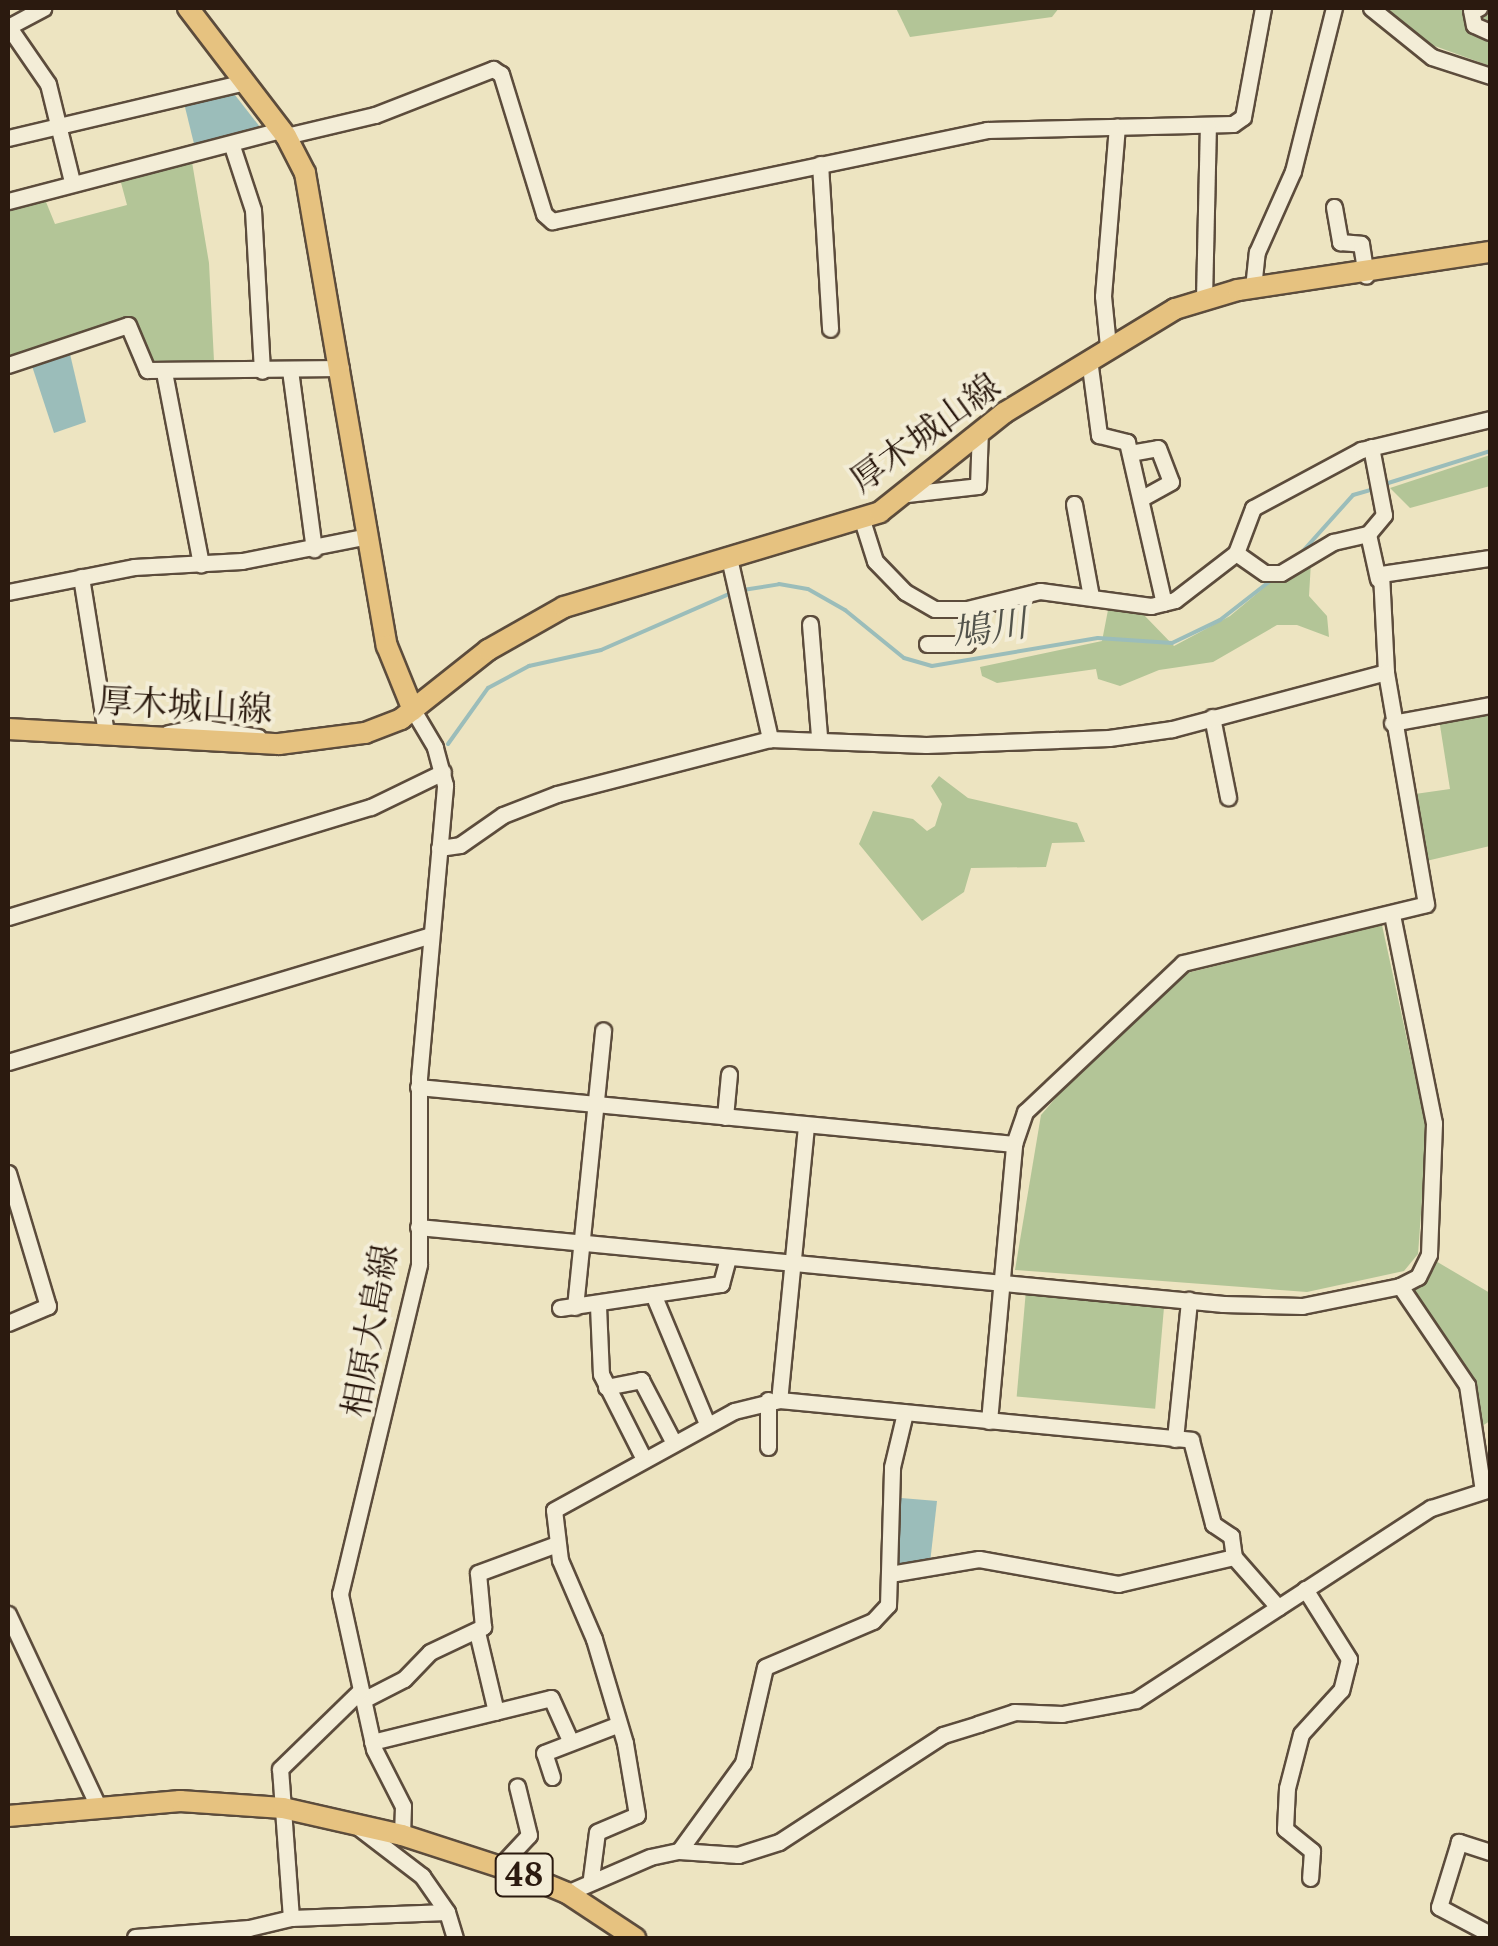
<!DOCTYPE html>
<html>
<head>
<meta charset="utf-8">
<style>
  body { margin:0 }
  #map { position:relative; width:1498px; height:1946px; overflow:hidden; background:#ede4c1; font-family:"Libre Caslon Text","Noto Serif JP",serif }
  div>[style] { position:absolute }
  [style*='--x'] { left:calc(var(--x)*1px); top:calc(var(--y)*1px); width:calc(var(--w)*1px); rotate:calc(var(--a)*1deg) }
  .green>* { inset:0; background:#b3c597; transform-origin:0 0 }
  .water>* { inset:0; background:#9bbdba }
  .stream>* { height:4px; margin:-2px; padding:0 2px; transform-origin:2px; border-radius:2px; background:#9bbdba }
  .roads { filter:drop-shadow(2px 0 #5c4c3c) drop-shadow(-2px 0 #5c4c3c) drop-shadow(0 2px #5c4c3c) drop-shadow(0 -2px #5c4c3c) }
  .minor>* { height:15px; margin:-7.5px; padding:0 7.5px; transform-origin:7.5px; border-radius:7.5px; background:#f3edd7 }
  .major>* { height:20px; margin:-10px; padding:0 10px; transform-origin:10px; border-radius:10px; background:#e6c280 }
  span { translate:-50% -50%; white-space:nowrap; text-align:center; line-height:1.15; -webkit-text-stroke:8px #f3edd7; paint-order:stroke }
  .shield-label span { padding:2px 8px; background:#f3edd7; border:2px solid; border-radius:8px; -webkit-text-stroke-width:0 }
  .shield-label { font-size:32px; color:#2b1a0f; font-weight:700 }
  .street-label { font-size:35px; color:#2b1a0f }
  .water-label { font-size:38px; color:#52534b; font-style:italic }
  .frame { position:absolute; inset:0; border:10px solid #2b1a0f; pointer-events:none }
</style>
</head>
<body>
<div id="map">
  <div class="green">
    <div style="clip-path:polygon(896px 8px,1059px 8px,1052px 17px,910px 37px)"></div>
    <div style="clip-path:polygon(1385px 8px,1490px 8px,1490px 66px,1432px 45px)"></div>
    <div style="clip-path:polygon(192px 162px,209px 263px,214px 361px,146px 364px,137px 323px,127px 323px,8px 361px,8px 206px,44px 197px,55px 224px,127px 205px,120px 179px)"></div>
    <div style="clip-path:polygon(1490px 455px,1490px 486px,1410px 508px,1390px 488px)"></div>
    <div style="clip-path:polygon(1295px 562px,1311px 562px,1309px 596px,1327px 616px,1329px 637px,1297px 625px,1277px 625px,1213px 662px,1159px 670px,1120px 686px,1098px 679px,1096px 669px,997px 683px,982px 676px,980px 667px,1102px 641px,1108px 610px,1144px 615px,1174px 646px,1230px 616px)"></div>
    <div style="clip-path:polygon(1490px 708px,1490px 846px,1422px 862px,1408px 795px,1450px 789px,1439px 719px)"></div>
    <div style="clip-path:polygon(939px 776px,968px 798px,1077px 823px,1085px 842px,1052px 843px,1046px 867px,971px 868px,964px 892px,922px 921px,859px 844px,873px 811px,913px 819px,927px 831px,935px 826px,942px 804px,931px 786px)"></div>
    <div style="clip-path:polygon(1382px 925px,1427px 1131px,1418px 1254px,1404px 1271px,1307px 1292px,1015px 1270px,1041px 1115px,1091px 1057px,1187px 973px)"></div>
    <div style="clip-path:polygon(1434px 1260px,1490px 1293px,1490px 1421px,1482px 1426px,1469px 1375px,1410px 1293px)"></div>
    <div style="left:1026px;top:1290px;width:139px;height:107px;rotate:5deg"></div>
  </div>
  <div class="water">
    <div style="clip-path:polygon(235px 95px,260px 127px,195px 148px,184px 103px)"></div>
    <div style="clip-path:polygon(70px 354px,86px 422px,54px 433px,32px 366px)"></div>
    <div style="clip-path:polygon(901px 1498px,937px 1501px,930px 1563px,895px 1566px,894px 1501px)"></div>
  </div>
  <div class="stream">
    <div style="--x:1385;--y:484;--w:110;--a:-17.4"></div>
    <div style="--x:1303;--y:551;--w:75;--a:-48.2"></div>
    <div style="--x:1353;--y:495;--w:25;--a:-16"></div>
    <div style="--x:743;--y:590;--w:36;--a:-9"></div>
    <div style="--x:779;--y:584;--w:29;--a:10"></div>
    <div style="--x:808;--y:589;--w:43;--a:29.6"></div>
    <div style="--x:845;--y:610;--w:76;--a:39.1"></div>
    <div style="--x:904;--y:658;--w:29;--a:16"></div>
    <div style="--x:932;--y:666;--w:168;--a:-9.6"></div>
    <div style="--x:1098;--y:638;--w:74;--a:3.9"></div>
    <div style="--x:1172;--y:643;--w:53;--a:-25.6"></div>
    <div style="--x:1220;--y:620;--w:68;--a:-37.9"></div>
    <div style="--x:448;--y:744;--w:69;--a:-54.5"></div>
    <div style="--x:488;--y:688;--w:47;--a:-28.2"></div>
    <div style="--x:529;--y:666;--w:74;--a:-12.5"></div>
    <div style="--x:601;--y:650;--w:145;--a:-23.6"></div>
  </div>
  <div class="roads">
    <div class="minor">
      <div style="--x:1371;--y:8;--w:78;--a:38.8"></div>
      <div style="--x:1432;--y:57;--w:61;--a:18.1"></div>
      <div style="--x:1479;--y:8;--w:8;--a:166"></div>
      <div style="--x:1471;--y:10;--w:15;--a:79"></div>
      <div style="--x:1474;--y:25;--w:17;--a:24"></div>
      <div style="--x:8;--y:26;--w:70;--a:55.4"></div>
      <div style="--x:48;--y:84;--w:101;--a:76.2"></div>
      <div style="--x:8;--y:27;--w:40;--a:-28"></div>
      <div style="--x:286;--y:136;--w:91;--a:-13.3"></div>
      <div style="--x:375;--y:115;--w:127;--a:-21.3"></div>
      <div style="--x:493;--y:69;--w:9;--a:32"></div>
      <div style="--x:501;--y:74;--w:146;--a:72.9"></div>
      <div style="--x:544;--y:214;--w:11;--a:41"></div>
      <div style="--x:552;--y:221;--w:444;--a:-11.8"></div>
      <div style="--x:987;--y:130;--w:246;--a:-1.4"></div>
      <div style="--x:1233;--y:124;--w:12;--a:-35"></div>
      <div style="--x:1243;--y:117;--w:111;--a:-79.6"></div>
      <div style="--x:8;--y:138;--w:244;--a:-13.3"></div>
      <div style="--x:232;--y:146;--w:67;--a:71.8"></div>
      <div style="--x:253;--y:210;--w:161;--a:86.8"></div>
      <div style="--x:820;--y:164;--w:165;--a:86.5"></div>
      <div style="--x:8;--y:201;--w:282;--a:-14.6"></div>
      <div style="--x:1334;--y:207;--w:36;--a:80"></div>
      <div style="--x:1340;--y:242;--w:21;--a:5"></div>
      <div style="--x:1361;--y:244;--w:32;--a:81"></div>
      <div style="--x:1253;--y:288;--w:36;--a:-84"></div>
      <div style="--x:1257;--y:252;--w:89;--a:-66"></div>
      <div style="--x:1293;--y:171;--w:168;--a:-75.9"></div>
      <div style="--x:1204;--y:299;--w:174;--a:-88.7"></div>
      <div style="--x:1108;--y:346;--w:50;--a:-95.7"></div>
      <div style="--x:1103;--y:296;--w:170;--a:-85.3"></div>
      <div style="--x:1089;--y:359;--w:77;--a:82.5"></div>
      <div style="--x:1099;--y:435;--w:29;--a:14"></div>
      <div style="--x:1127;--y:442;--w:165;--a:77.1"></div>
      <div style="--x:8;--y:365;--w:126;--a:-18.4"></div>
      <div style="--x:128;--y:325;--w:49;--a:67.1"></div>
      <div style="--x:147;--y:370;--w:194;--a:-0.6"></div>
      <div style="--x:290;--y:370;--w:181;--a:82.4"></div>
      <div style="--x:164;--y:372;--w:196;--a:79.1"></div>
      <div style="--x:1371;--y:447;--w:69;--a:79.2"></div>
      <div style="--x:1384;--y:515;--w:25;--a:130"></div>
      <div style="--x:1368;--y:534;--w:46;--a:77.5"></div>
      <div style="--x:1130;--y:453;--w:28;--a:-10"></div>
      <div style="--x:1158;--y:448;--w:36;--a:69"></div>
      <div style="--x:1171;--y:482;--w:31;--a:151"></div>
      <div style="--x:907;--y:494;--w:71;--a:-6.4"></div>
      <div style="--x:978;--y:486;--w:56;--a:-88"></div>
      <div style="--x:1074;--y:504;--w:95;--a:79.6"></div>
      <div style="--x:862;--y:520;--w:43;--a:72.4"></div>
      <div style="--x:875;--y:561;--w:43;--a:45.9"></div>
      <div style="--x:905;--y:592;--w:34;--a:30"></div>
      <div style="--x:935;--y:609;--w:32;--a:0"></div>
      <div style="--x:967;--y:609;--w:75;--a:-13.9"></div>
      <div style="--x:1040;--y:591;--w:112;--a:7.7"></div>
      <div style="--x:1151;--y:606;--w:25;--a:-14"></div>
      <div style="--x:1175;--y:600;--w:77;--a:-37.6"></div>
      <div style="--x:1236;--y:553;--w:48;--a:-69.3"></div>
      <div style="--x:1253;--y:508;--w:123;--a:-28.2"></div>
      <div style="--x:1361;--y:450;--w:133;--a:-13.5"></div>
      <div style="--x:1236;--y:553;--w:35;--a:35"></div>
      <div style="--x:1265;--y:573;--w:16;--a:0"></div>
      <div style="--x:1281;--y:573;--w:61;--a:-30.8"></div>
      <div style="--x:1333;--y:542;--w:36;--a:-13"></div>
      <div style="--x:729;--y:558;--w:186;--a:77.2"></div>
      <div style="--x:81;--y:577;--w:158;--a:80.9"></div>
      <div style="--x:8;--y:592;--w:128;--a:-11.2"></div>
      <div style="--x:134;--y:567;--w:108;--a:-3.2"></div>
      <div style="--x:242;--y:561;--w:128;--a:-11.2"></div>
      <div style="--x:810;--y:624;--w:112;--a:85.4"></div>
      <div style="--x:927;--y:644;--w:40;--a:0"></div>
      <div style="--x:967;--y:644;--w:35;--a:-90"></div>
      <div style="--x:1212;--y:717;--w:82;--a:78.7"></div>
      <div style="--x:1392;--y:723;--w:100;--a:-10.4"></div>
      <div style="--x:168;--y:733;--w:32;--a:-11"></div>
      <div style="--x:199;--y:727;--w:60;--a:9.6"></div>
      <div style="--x:439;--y:848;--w:21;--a:-8"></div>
      <div style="--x:460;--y:845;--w:52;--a:-34.9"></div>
      <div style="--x:503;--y:815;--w:58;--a:-21.3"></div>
      <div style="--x:557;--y:794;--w:220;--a:-14.5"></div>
      <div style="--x:770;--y:739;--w:156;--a:2.2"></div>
      <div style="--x:926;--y:745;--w:183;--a:-2.2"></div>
      <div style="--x:1109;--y:738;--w:64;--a:-8.1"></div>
      <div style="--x:1172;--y:729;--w:221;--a:-14.9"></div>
      <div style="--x:1386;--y:672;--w:98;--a:-92.9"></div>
      <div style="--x:1381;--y:574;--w:110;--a:-8.4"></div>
      <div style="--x:8;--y:917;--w:379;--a:-16.9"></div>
      <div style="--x:371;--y:807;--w:80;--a:-25.9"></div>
      <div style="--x:8;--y:1062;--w:441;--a:-16.7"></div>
      <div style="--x:418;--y:1087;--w:599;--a:5.46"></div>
      <div style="--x:1014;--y:1144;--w:34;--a:-71"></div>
      <div style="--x:1025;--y:1112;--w:217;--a:-43.3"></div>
      <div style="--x:1183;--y:963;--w:250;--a:-13.6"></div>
      <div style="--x:1426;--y:904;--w:235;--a:-99.8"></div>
      <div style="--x:725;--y:1117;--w:43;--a:-84.7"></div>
      <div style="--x:806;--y:1126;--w:275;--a:95.6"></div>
      <div style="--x:779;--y:1400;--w:414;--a:5.5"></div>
      <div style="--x:1191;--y:1440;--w:87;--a:75.3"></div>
      <div style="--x:1213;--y:1524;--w:22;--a:34"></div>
      <div style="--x:1231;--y:1536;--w:21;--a:82"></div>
      <div style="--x:1234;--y:1557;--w:67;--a:48.7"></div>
      <div style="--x:8;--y:1173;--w:139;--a:73.3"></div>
      <div style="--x:48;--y:1306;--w:43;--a:157"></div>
      <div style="--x:418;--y:1227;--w:809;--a:5.46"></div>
      <div style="--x:1223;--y:1304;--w:79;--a:1.5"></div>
      <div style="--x:1302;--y:1306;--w:100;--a:-11.5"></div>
      <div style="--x:1400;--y:1286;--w:20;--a:-27"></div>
      <div style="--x:1418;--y:1277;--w:25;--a:-64"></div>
      <div style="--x:1429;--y:1254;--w:131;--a:-87.8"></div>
      <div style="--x:1434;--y:1123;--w:213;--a:-101.4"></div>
      <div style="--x:1400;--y:1286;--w:120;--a:55.9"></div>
      <div style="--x:1467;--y:1385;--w:107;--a:81.4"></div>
      <div style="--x:653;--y:1294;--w:141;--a:67.4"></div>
      <div style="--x:598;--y:1306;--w:68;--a:87.5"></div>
      <div style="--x:601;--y:1374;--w:95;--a:63.2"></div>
      <div style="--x:575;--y:1307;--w:278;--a:-84.2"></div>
      <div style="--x:560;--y:1308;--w:163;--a:-8.5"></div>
      <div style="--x:721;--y:1284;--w:28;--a:-75"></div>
      <div style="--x:606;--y:1387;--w:36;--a:-11"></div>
      <div style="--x:641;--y:1380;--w:71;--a:62.4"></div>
      <div style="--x:768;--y:1400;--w:47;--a:90"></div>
      <div style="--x:989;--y:1421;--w:278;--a:-84.8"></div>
      <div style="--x:1175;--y:1439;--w:140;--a:-84.2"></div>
      <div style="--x:890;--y:1574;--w:90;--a:-9.6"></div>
      <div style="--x:979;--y:1559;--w:141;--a:10.2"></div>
      <div style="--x:1118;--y:1584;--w:119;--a:-13.1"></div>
      <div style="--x:1305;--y:1589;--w:83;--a:57.8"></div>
      <div style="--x:1349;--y:1659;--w:32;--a:104"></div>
      <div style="--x:1341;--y:1690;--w:59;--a:132.3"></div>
      <div style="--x:1301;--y:1734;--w:56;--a:104.5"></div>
      <div style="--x:1287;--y:1788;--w:41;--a:92.8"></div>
      <div style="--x:1285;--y:1829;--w:35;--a:39"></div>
      <div style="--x:1312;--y:1851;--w:27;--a:94"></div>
      <div style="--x:8;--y:1614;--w:212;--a:64.9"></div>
      <div style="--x:477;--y:1632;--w:82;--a:76.6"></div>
      <div style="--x:363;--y:1700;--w:46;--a:-27.1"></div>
      <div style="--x:404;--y:1679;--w:37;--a:-46"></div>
      <div style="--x:430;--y:1652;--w:59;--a:-25.3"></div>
      <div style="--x:483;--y:1627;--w:54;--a:-95.3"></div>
      <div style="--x:478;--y:1573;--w:84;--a:-20.2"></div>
      <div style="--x:372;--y:1742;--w:184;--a:-13.8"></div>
      <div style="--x:551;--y:1698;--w:44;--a:65.8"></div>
      <div style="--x:552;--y:1777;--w:25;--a:-108"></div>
      <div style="--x:544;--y:1753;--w:80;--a:-21.1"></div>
      <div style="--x:358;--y:1827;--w:81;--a:37.4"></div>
      <div style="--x:422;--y:1876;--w:44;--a:55.2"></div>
      <div style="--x:447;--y:1912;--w:27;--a:73"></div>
      <div style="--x:402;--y:1835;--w:29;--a:-88"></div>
      <div style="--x:403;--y:1806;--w:64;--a:-117"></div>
      <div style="--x:374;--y:1749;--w:159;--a:-102.4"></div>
      <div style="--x:340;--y:1594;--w:339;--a:-76.5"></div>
      <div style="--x:419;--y:1264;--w:186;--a:-90"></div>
      <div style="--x:419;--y:1078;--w:294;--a:-84.9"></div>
      <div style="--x:445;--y:785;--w:39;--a:-105"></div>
      <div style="--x:435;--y:747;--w:43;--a:-120.7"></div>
      <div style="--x:679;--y:1851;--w:109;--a:-54"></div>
      <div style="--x:743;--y:1763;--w:98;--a:-77.1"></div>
      <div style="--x:765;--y:1667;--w:117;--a:-23.1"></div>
      <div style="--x:873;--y:1621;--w:22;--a:-47"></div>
      <div style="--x:888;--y:1605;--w:138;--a:-88.3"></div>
      <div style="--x:892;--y:1467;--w:56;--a:-76.5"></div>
      <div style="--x:1490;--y:1852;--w:33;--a:-162"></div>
      <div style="--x:1459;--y:1842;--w:68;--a:107.1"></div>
      <div style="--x:1439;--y:1907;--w:58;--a:27.9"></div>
      <div style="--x:500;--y:1866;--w:42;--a:-46.9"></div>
      <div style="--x:529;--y:1835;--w:50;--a:-103.8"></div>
      <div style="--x:591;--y:1878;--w:46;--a:-82.6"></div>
      <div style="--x:597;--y:1832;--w:43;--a:-23"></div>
      <div style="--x:637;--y:1815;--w:73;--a:-99.5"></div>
      <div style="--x:625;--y:1743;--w:109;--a:-106.6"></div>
      <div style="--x:594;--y:1639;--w:86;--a:-113.3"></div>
      <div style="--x:560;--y:1560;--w:50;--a:-96.8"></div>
      <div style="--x:554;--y:1510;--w:205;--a:-28.8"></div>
      <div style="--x:734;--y:1411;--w:46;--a:-13.7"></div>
      <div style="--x:567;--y:1893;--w:90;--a:-23.4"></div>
      <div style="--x:650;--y:1857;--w:30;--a:-12"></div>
      <div style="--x:679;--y:1851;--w:59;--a:3.9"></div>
      <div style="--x:738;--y:1855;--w:43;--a:-17.6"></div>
      <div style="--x:779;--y:1842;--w:196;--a:-33.1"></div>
      <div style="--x:943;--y:1735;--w:37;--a:-17"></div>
      <div style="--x:978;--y:1724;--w:38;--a:-18"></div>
      <div style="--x:1014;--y:1712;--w:48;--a:2.4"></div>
      <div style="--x:1062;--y:1714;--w:75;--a:-10.7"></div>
      <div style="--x:1136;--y:1700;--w:352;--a:-33.1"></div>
      <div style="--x:1431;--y:1508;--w:62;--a:-17.9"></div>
      <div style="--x:291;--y:1918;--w:149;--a:-94.2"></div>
      <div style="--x:280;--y:1769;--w:112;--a:-44.3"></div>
      <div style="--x:135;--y:1937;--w:114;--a:-4.5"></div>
      <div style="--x:249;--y:1928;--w:43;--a:-13.4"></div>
      <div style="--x:291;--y:1918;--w:156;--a:-2.2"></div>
    </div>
    <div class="major">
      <div style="--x:188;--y:8;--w:161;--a:52.6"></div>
      <div style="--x:286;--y:136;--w:42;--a:62.8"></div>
      <div style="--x:305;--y:173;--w:480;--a:80.2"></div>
      <div style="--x:387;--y:646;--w:69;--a:67.9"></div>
      <div style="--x:8;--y:729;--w:271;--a:3.2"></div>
      <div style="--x:279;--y:744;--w:87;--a:-7.3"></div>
      <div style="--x:365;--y:733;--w:39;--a:-21"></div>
      <div style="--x:401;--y:719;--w:111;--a:-38.4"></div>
      <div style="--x:488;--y:650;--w:87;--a:-29.5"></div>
      <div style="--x:564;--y:607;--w:330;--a:-16.7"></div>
      <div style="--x:880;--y:512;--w:159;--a:-38.6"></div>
      <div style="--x:1004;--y:413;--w:200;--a:-31.3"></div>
      <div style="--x:1175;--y:309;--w:66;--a:-16.8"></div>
      <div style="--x:1238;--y:290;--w:255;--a:-8.6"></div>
      <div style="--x:8;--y:1816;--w:173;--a:-5"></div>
      <div style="--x:180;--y:1801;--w:103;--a:3.9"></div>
      <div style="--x:283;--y:1808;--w:122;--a:12.8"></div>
      <div style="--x:402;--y:1835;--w:123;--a:18"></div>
      <div style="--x:519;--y:1873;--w:52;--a:22.6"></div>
      <div style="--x:567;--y:1893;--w:82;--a:33.5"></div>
    </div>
  </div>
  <div class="shield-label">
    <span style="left:524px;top:1875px">48</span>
  </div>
  <div class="street-label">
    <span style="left:925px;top:433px;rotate:-36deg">厚木城山線</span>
    <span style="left:185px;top:705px;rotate:3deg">厚木城山線</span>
    <span style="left:370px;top:1331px;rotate:-80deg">相原大島線</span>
  </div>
  <div class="water-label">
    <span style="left:989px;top:628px;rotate:-9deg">鳩川</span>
  </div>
  <div class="frame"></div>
</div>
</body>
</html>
